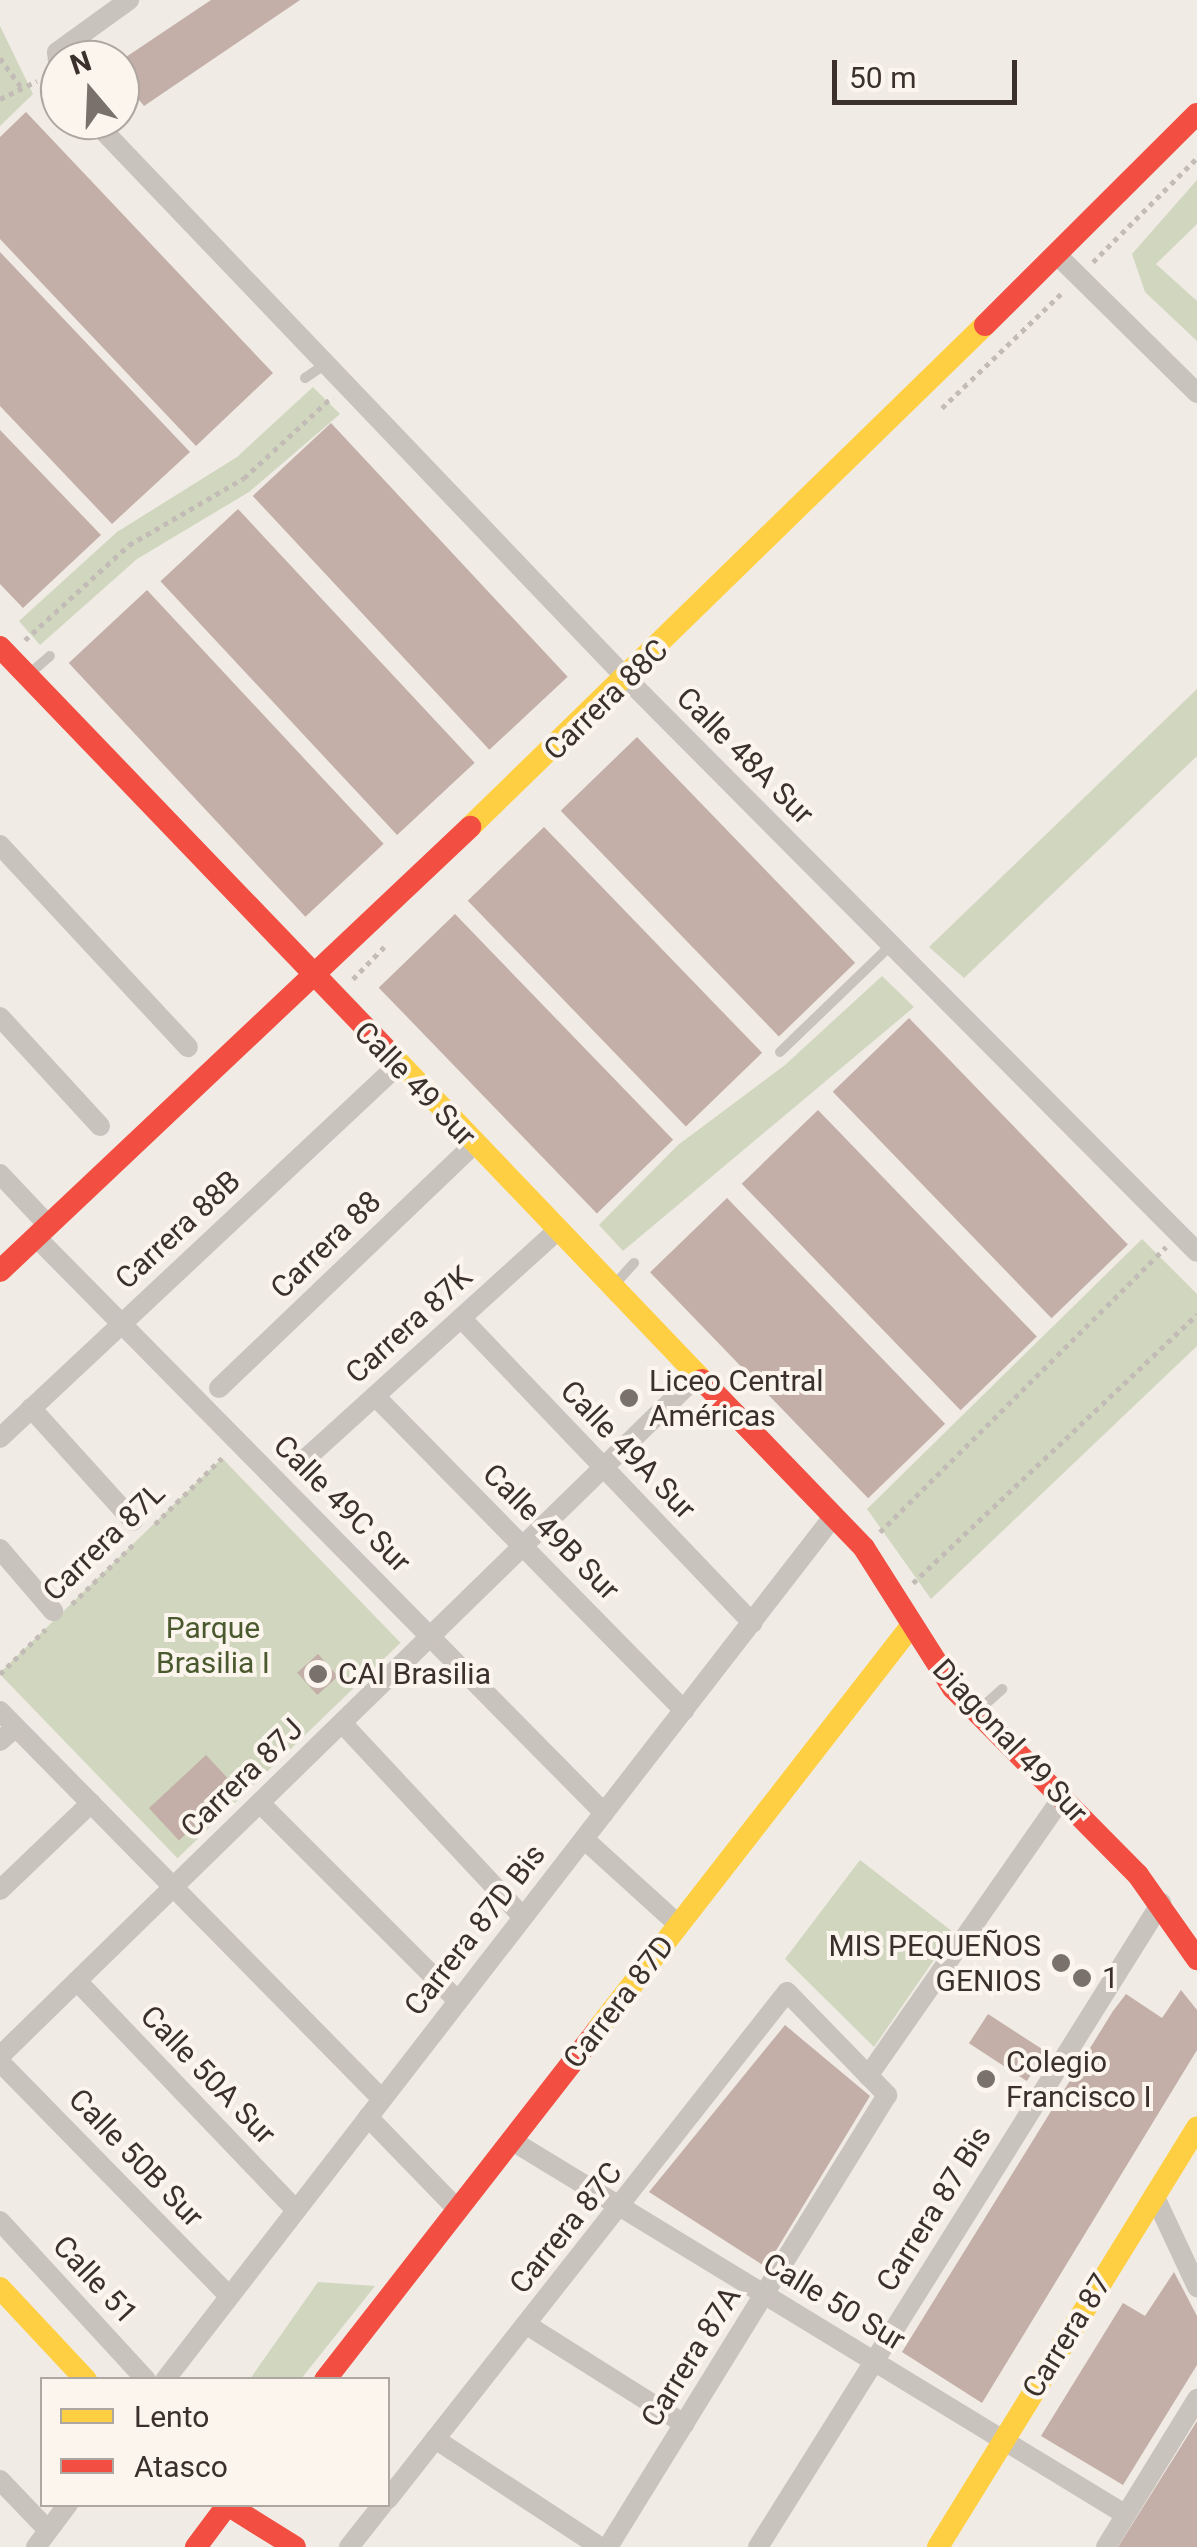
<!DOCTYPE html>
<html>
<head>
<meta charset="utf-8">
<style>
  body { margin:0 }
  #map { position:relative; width:1197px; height:2547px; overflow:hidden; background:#f0ebe5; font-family:Roboto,sans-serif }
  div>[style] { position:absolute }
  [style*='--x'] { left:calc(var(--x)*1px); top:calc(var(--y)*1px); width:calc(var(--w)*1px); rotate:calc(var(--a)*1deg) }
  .green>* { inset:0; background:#d1d6bf; transform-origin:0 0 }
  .building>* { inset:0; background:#c3afa7; transform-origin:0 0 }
  .path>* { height:5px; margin-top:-2.5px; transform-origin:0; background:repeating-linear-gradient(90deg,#c2bbb6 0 5px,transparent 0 10px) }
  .lane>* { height:10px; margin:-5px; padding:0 5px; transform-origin:5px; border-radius:5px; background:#c9c3be }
  .street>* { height:20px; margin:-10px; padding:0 10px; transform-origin:10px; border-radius:10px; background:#c9c3be }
  .slow>* { height:22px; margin:-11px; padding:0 11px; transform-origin:11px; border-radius:11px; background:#ffcf43 }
  .jam>* { height:22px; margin:-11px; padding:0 11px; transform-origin:11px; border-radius:11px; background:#f24e42 }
  .dots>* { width:28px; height:28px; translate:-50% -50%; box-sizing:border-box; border:5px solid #fbf5ee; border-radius:50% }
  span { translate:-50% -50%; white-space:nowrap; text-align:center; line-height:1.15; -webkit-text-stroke:8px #fbf5ee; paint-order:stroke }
  .street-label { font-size:30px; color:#3b302b }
  .poi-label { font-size:30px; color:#3b302b }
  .left { translate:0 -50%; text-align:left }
  .right { translate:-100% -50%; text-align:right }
  .park-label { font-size:30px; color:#4a5a2e }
  .legend { position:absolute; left:40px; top:2377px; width:350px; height:130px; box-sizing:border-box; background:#fbf5ee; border:2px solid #aea6a0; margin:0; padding:12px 18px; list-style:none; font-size:30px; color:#3b302b }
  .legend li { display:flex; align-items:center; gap:20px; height:50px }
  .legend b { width:50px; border:2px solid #aea6a0 }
  .north { position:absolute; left:40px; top:40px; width:100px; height:100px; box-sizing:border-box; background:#fbf5ee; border:2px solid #aea6a0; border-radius:50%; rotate:341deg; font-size:28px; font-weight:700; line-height:40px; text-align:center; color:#3b302b }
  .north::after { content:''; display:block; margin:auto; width:35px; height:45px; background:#7a716c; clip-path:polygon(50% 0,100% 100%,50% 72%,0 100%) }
  .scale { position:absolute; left:832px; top:60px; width:185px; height:45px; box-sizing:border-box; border:5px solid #3b302b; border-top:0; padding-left:12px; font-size:30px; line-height:35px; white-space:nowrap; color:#3b302b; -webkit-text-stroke:8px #fbf5ee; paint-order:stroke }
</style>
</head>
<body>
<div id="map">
  <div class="green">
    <div style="clip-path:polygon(0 26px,33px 94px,0 126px)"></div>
    <div style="clip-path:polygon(1197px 180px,1197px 224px,1156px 264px,1197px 301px,1197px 341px,1145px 292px,1132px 254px)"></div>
    <div style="clip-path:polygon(313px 387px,340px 414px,249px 492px,137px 559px,40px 645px,19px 621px,117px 532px,237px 457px)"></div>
    <div style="clip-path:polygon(1197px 689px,1197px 756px,964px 978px,929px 947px)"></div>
    <div style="clip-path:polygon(882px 976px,914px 1007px,623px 1251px,599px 1225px,678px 1145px,785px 1065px)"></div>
    <div style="clip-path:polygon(1142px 1239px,1197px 1294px,1197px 1346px,931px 1599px,867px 1509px)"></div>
    <div style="left:222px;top:1458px;width:257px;height:310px;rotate:46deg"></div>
    <div style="clip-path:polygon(860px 1860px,953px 1932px,874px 2047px,785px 1959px)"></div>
    <div style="clip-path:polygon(318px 2282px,375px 2286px,301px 2379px,250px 2379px)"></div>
  </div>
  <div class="building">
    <div style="clip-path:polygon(211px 0,300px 0,144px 106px,120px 77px,120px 61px)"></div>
    <div style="clip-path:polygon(26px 112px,273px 373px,196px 446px,0 239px,0 137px)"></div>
    <div style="clip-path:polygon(0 252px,190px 452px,112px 524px,0 406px)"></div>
    <div style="left:331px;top:423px;width:347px;height:107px;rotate:47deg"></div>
    <div style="clip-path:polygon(0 430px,101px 535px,23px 608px,0 584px)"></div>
    <div style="left:238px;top:509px;width:347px;height:106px;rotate:47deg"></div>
    <div style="left:147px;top:590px;width:347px;height:107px;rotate:47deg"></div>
    <div style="left:637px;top:737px;width:314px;height:106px;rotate:46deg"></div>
    <div style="left:544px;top:827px;width:314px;height:106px;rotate:46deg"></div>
    <div style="left:455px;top:914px;width:314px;height:106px;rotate:46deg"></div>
    <div style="left:909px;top:1018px;width:315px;height:106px;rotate:46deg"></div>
    <div style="left:818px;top:1110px;width:315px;height:106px;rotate:46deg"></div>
    <div style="left:727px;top:1198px;width:314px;height:107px;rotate:46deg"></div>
    <div style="left:318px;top:1654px;width:30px;height:28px;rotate:48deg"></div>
    <div style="left:206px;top:1755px;width:44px;height:78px;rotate:47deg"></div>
    <div style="clip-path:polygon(1181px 1990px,1197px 2010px,1197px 2050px,982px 2403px,902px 2352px,1113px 2011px,1126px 1994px,1162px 2018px)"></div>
    <div style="left:988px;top:2014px;width:69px;height:35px;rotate:33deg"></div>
    <div style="clip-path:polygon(785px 2025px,870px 2096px,766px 2267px,649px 2192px)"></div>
    <div style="clip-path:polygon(1174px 2272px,1197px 2316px,1197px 2365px,1123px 2485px,1041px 2436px,1123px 2303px,1145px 2316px)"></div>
    <div style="clip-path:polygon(1197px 2421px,1197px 2547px,1118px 2547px)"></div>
  </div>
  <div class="path">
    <div style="--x:0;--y:58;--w:36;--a:54"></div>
    <div style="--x:0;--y:99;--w:41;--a:-25.9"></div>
    <div style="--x:1093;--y:262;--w:147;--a:-45"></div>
    <div style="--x:942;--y:408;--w:169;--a:-43.8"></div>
    <div style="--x:25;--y:640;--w:141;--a:-42.4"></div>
    <div style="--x:129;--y:545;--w:133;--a:-30.2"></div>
    <div style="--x:244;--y:478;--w:120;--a:-42.6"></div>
    <div style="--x:353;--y:979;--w:45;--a:-45.9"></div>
    <div style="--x:155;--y:1524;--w:94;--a:-44.6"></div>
    <div style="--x:880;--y:1532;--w:404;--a:-44.9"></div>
    <div style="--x:913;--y:1583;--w:391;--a:-43.4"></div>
    <div style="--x:72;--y:1604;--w:89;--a:-44.1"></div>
    <div style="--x:0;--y:1674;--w:64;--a:-44.4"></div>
  </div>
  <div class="lane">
    <div style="--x:305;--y:378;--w:27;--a:-34"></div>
    <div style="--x:28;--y:675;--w:29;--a:-41"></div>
    <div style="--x:780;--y:1052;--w:154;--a:-43.9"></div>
    <div style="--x:616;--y:1283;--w:27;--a:-48"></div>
    <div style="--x:980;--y:1709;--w:30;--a:-42"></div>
  </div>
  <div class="street">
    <div style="--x:60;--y:85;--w:33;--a:-95"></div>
    <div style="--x:57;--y:52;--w:89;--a:-35.8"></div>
    <div style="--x:93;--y:120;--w:773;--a:46.31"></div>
    <div style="--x:627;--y:679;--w:808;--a:45.15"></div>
    <div style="--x:1059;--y:257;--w:194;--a:44.6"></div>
    <div style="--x:0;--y:845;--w:276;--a:47.1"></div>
    <div style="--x:0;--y:1017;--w:148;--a:47.5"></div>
    <div style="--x:0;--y:1174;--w:71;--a:46.7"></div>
    <div style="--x:36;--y:1237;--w:809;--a:45.4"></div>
    <div style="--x:461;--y:1318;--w:422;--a:46.3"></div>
    <div style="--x:219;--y:1388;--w:353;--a:-43.7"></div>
    <div style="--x:375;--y:1396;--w:441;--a:45.5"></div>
    <div style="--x:31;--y:1408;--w:152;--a:47.9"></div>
    <div style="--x:0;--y:1438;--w:545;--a:-43.14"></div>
    <div style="--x:301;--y:1463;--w:345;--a:-42.2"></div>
    <div style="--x:0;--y:1549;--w:82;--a:49.5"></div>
    <div style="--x:0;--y:1711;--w:544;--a:45.45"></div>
    <div style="--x:342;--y:1723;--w:265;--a:47"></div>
    <div style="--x:0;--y:1741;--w:21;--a:-41"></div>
    <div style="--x:260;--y:1803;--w:280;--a:45"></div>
    <div style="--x:584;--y:1839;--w:128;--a:42.2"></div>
    <div style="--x:0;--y:1890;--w:126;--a:-43.7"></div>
    <div style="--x:77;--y:1981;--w:317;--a:46.3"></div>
    <div style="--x:0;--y:2056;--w:974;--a:-44.29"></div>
    <div style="--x:0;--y:2062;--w:327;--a:45.6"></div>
    <div style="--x:868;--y:2076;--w:339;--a:-55.1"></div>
    <div style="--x:368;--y:2117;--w:128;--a:45.9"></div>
    <div style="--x:511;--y:2140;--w:720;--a:31.37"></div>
    <div style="--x:1154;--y:2195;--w:102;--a:64.9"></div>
    <div style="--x:0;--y:2221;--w:216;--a:47.4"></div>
    <div style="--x:527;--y:2325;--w:186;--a:32.2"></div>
    <div style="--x:165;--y:2380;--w:1091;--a:-52.26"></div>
    <div style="--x:435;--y:2439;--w:197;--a:33.2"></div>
    <div style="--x:0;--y:2480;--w:69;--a:46.2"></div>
    <div style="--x:388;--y:2499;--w:645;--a:-51.8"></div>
    <div style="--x:787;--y:1992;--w:144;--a:45.8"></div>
    <div style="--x:887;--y:2095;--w:531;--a:121.69"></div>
    <div style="--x:36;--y:2547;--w:54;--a:-53.3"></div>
    <div style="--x:349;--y:2547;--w:55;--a:-51.7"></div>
    <div style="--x:758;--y:2547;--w:760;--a:-57.96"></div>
    <div style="--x:1106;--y:2547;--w:174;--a:-58.4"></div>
  </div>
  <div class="slow">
    <div style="--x:470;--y:827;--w:719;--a:-44.27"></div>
    <div style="--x:386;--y:1049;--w:458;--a:46.3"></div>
    <div style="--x:597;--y:2030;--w:513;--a:-52.13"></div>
    <div style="--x:0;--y:2288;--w:126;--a:46.9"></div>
    <div style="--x:938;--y:2547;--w:493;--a:-58.3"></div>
  </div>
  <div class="jam">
    <div style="--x:985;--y:325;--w:299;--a:-44.9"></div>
    <div style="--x:0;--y:647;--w:557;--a:46.16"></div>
    <div style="--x:0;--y:1271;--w:647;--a:-43.37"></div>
    <div style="--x:702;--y:1380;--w:233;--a:46"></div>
    <div style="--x:864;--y:1548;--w:166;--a:57.6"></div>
    <div style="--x:953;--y:1688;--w:263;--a:45.3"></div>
    <div style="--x:1138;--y:1875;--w:103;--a:54.9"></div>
    <div style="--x:325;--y:2380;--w:443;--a:-52.1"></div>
    <div style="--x:226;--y:2504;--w:81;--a:31.9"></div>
    <div style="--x:196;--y:2547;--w:54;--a:-53.3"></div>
  </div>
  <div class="dots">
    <div style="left:629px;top:1398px;background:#7a716c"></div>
    <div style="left:318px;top:1674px;background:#7a716c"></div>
    <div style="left:1061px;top:1963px;background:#7a716c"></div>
    <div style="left:1082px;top:1978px;background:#7a716c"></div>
    <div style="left:986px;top:2079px;background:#7a716c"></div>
  </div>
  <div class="street-label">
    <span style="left:606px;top:700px;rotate:-44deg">Carrera 88C</span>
    <span style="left:745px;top:756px;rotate:45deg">Calle 48A Sur</span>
    <span style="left:415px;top:1084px;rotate:46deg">Calle 49 Sur</span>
    <span style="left:178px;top:1230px;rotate:-43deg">Carrera 88B</span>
    <span style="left:326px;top:1245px;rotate:-44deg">Carrera 88</span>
    <span style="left:409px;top:1325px;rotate:-42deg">Carrera 87K</span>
    <span style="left:628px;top:1450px;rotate:46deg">Calle 49A Sur</span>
    <span style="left:342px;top:1504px;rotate:45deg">Calle 49C Sur</span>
    <span style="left:551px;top:1532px;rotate:45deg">Calle 49B Sur</span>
    <span style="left:104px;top:1542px;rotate:-44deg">Carrera 87L</span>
    <span style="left:1010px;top:1741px;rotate:47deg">Diagonal 49 Sur</span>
    <span style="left:242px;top:1778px;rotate:-44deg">Carrera 87J</span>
    <span style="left:475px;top:1930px;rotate:-52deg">Carrera 87D Bis</span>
    <span style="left:619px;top:2002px;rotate:-52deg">Carrera 87D</span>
    <span style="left:208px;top:2075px;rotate:46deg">Calle 50A Sur</span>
    <span style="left:136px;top:2158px;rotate:46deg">Calle 50B Sur</span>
    <span style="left:934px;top:2209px;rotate:-58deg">Carrera 87 Bis</span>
    <span style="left:566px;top:2228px;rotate:-51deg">Carrera 87C</span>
    <span style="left:95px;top:2280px;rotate:47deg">Calle 51</span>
    <span style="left:834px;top:2302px;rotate:31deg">Calle 50 Sur</span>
    <span style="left:1067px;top:2336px;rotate:-58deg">Carrera 87</span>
    <span style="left:691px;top:2357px;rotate:-58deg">Carrera 87A</span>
  </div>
  <div class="poi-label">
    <span class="left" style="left:649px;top:1398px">Liceo Central<br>Américas</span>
    <span class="left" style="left:338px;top:1674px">CAI Brasilia</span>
    <span class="right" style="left:1041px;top:1963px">MIS PEQUEÑOS<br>GENIOS</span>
    <span class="left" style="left:1102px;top:1978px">1</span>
    <span class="left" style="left:1006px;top:2079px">Colegio<br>Francisco I</span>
  </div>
  <div class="park-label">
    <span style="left:213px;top:1645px">Parque<br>Brasilia I</span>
  </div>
  <ul class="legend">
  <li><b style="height:12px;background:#ffcf43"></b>Lento</li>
  <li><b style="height:12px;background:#f24e42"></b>Atasco</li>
  </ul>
  <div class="north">N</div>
  <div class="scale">50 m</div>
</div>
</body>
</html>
